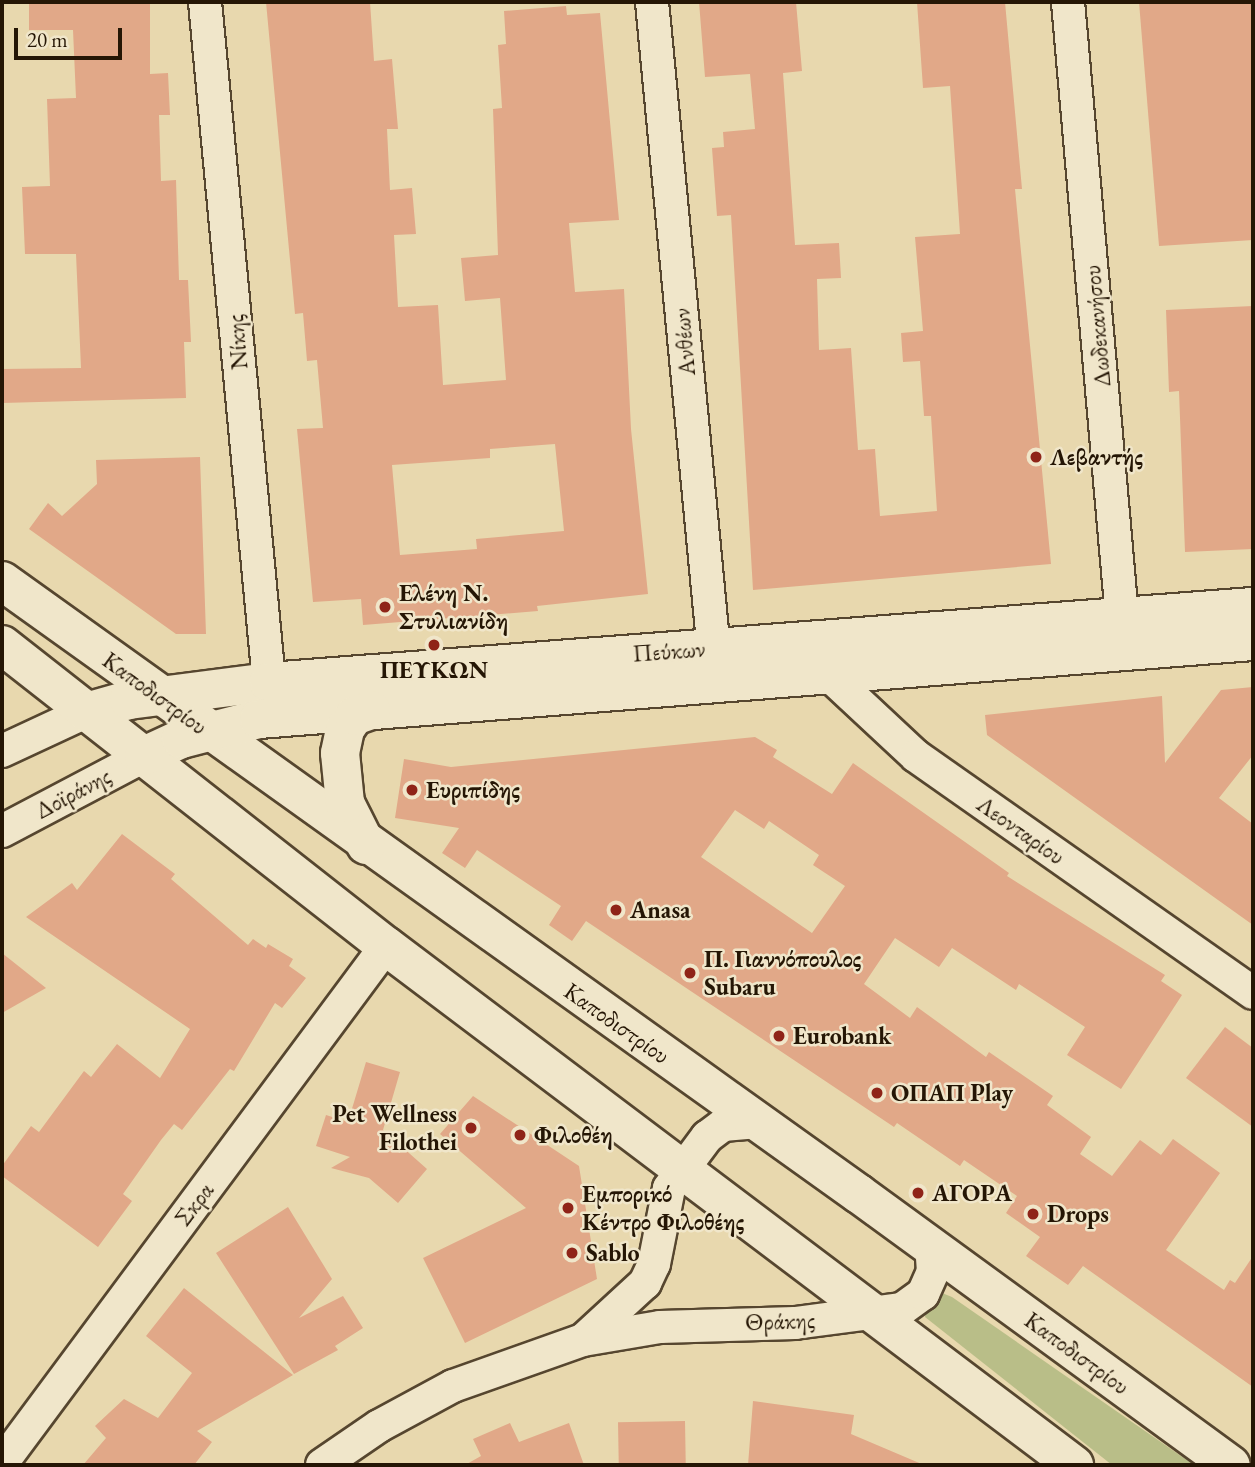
<!DOCTYPE html>
<html>
<head>
<meta charset="utf-8">
<style>
  body { margin:0 }
  #map { position:relative; width:1255px; height:1467px; overflow:hidden; background:#e8d8ae; font-family:"EB Garamond",serif }
  div>[style] { position:absolute }
  [style*='--x'] { left:calc(var(--x)*1px); top:calc(var(--y)*1px); width:calc(var(--w)*1px); rotate:calc(var(--a)*1deg) }
  .green>* { inset:0; background:#b9be88 }
  .building>* { inset:0; background:#e1a888; transform-origin:0 0 }
  .roads { filter:drop-shadow(2px 0 #56462f) drop-shadow(-2px 0 #56462f) drop-shadow(0 2px #56462f) drop-shadow(0 -2px #56462f) }
  .street>* { height:32px; margin:-16px; padding:0 16px; transform-origin:16px; border-radius:16px; background:#f0e6ca }
  .secondary>* { height:38px; margin:-19px; padding:0 19px; transform-origin:19px; border-radius:19px; background:#f0e6ca }
  .dots>* { width:19px; height:19px; translate:-50% -50%; box-sizing:border-box; border:4px solid #f0e6ca; border-radius:50% }
  span { translate:-50% -50%; white-space:nowrap; text-align:center; line-height:1.15; -webkit-text-stroke:5px #f0e6ca; paint-order:stroke }
  .street-label { font-size:24px; color:#251605 }
  .poi-label { font-size:24px; color:#251605; font-weight:700 }
  .left { translate:0 -50%; text-align:left }
  .right { translate:-100% -50%; text-align:right }
  .frame { position:absolute; inset:0; border:4px solid #251605; pointer-events:none }
  .scale { position:absolute; left:14px; top:28px; width:108px; height:32px; box-sizing:border-box; border:4px solid #251605; border-top:0; padding-left:9px; font-size:21px; line-height:24px; white-space:nowrap; color:#251605; -webkit-text-stroke:5px #f0e6ca; paint-order:stroke }
</style>
</head>
<body>
<div id="map">
  <div class="green">
    <div style="clip-path:polygon(937px 1291px,952px 1297px,1194px 1465px,1112px 1465px,925px 1317px,927px 1299px)"></div>
  </div>
  <div class="building">
    <div style="clip-path:polygon(29px 2px,150px 2px,150px 74px,168px 73px,170px 115px,159px 115px,161px 181px,176px 180px,179px 280px,188px 280px,191px 342px,184px 342px,186px 398px,2px 403px,2px 369px,81px 368px,76px 254px,25px 254px,22px 187px,50px 186px,47px 99px,76px 98px,73px 30px,29px 30px)"></div>
    <div style="clip-path:polygon(evenodd,266px 2px,370px 2px,374px 61px,392px 59px,398px 129px,387px 129px,390px 190px,412px 188px,416px 234px,394px 235px,398px 307px,438px 305px,443px 385px,506px 380px,500px 298px,465px 301px,461px 258px,498px 255px,493px 109px,502px 108px,498px 45px,506px 44px,504px 11px,566px 6px,567px 15px,600px 13px,619px 220px,569px 223px,575px 292px,624px 289px,631px 429px,648px 594px,537px 606px,538px 611px,363px 625px,361px 599px,313px 602px,297px 429px,323px 428px,317px 360px,307px 361px,303px 313px,295px 314px,266px 2px,555px 444px,564px 531px,476px 539px,477px 549px,400px 555px,392px 465px,490px 458px,490px 449px,555px 444px)"></div>
    <div style="clip-path:polygon(699px 2px,796px 2px,802px 71px,783px 73px,795px 245px,839px 243px,841px 278px,817px 279px,819px 350px,851px 348px,858px 450px,875px 449px,880px 516px,937px 511px,931px 416px,924px 416px,920px 361px,903px 362px,901px 333px,923px 331px,915px 237px,960px 234px,950px 86px,923px 88px,917px 2px,1005px 2px,1022px 189px,1015px 189px,1051px 564px,753px 590px,731px 215px,717px 216px,712px 148px,724px 147px,723px 132px,755px 129px,750px 74px,705px 77px)"></div>
    <div style="clip-path:polygon(1139px 2px,1253px 2px,1253px 240px,1159px 246px)"></div>
    <div style="clip-path:polygon(1253px 306px,1253px 549px,1185px 552px,1179px 391px,1169px 392px,1166px 310px)"></div>
    <div style="clip-path:polygon(200px 457px,206px 634px,176px 634px,29px 529px,48px 503px,62px 516px,97px 484px,96px 460px)"></div>
    <div style="clip-path:polygon(1253px 687px,1253px 755px,1219px 798px,1253px 824px,1253px 925px,987px 735px,985px 715px,1162px 696px,1165px 763px,1221px 690px)"></div>
    <div style="clip-path:polygon(evenodd,755px 737px,777px 750px,773px 757px,832px 794px,853px 763px,1009px 873px,1007px 876px,1165px 975px,1161px 981px,1182px 995px,1121px 1089px,1067px 1055px,1085px 1027px,1019px 984px,1016px 990px,952px 948px,939px 967px,895px 938px,864px 984px,910px 1018px,917px 1007px,986px 1057px,989px 1052px,1053px 1096px,1047px 1105px,1091px 1137px,1080px 1154px,1112px 1176px,1140px 1140px,1161px 1155px,1173px 1139px,1220px 1173px,1166px 1250px,1224px 1290px,1230px 1280px,1235px 1283px,1253px 1256px,1253px 1387px,1083px 1266px,1068px 1285px,1026px 1256px,1040px 1237px,1006px 1213px,1017px 1196px,964px 1160px,960px 1166px,897px 1123px,894px 1127px,586px 921px,572px 941px,549px 925px,561px 906px,477px 850px,465px 868px,442px 853px,459px 828px,395px 818px,404px 759px,451px 767px,755px 737px,735px 810px,764px 829px,769px 821px,819px 855px,813px 865px,845px 886px,812px 933px,701px 857px,735px 810px)"></div>
    <div style="clip-path:polygon(122px 834px,175px 874px,171px 879px,248px 945px,253px 939px,266px 948px,268px 944px,293px 959px,289px 966px,306px 978px,282px 1008px,275px 1003px,234px 1071px,230px 1069px,182px 1130px,174px 1124px,161px 1140px,123px 1194px,132px 1201px,98px 1247px,2px 1176px,2px 1166px,31px 1126px,39px 1132px,84px 1071px,91px 1077px,117px 1044px,160px 1078px,190px 1029px,26px 917px,72px 883px,77px 890px)"></div>
    <div style="clip-path:polygon(2px 953px,46px 988px,2px 1013px)"></div>
    <div style="clip-path:polygon(1225px 1027px,1253px 1048px,1253px 1127px,1186px 1078px)"></div>
    <div style="clip-path:polygon(366px 1062px,400px 1072px,383px 1130px,427px 1169px,398px 1203px,369px 1178px,331px 1168px,350px 1157px,316px 1146px,326px 1115px,348px 1122px)"></div>
    <div style="clip-path:polygon(473px 1096px,579px 1166px,597px 1279px,465px 1343px,423px 1258px,526px 1208px,440px 1134px)"></div>
    <div style="clip-path:polygon(288px 1207px,332px 1279px,299px 1318px,343px 1296px,363px 1328px,335px 1346px,338px 1350px,294px 1374px,216px 1253px)"></div>
    <div style="clip-path:polygon(184px 1288px,293px 1375px,197px 1431px,212px 1442px,194px 1465px,83px 1465px,106px 1438px,95px 1426px,124px 1399px,158px 1418px,192px 1373px,146px 1336px)"></div>
    <div style="clip-path:polygon(753px 1401px,854px 1415px,851px 1434px,924px 1465px,748px 1465px)"></div>
    <div style="left:685px;top:1421px;width:44px;height:67px;rotate:89deg"></div>
    <div style="clip-path:polygon(510px 1423px,519px 1442px,569px 1423px,584px 1465px,465px 1465px,481px 1456px,473px 1439px)"></div>
  </div>
  <div class="roads">
    <div class="street">
      <div style="--x:205;--y:2;--w:683;--a:84.62"></div>
      <div style="--x:652;--y:2;--w:674;--a:84.55"></div>
      <div style="--x:1068;--y:2;--w:639;--a:84.98"></div>
      <div style="--x:827;--y:655;--w:19;--a:87"></div>
      <div style="--x:828;--y:674;--w:120;--a:43"></div>
      <div style="--x:916;--y:756;--w:412;--a:35.1"></div>
      <div style="--x:2;--y:751;--w:93;--a:-24.9"></div>
      <div style="--x:2;--y:831;--w:161;--a:-27.8"></div>
      <div style="--x:584;--y:1339;--w:83;--a:-42.6"></div>
      <div style="--x:645;--y:1283;--w:21;--a:-65"></div>
      <div style="--x:654;--y:1264;--w:77;--a:-78.8"></div>
      <div style="--x:669;--y:1188;--w:64;--a:-53.3"></div>
      <div style="--x:707;--y:1137;--w:20;--a:-37"></div>
      <div style="--x:723;--y:1125;--w:35;--a:-5"></div>
      <div style="--x:2;--y:1463;--w:644;--a:-53.4"></div>
      <div style="--x:322;--y:1465;--w:69;--a:-34.4"></div>
      <div style="--x:379;--y:1426;--w:84;--a:-28.4"></div>
      <div style="--x:453;--y:1386;--w:138;--a:-19.5"></div>
      <div style="--x:583;--y:1340;--w:78;--a:-9.6"></div>
      <div style="--x:660;--y:1327;--w:135;--a:-1.7"></div>
      <div style="--x:795;--y:1323;--w:108;--a:-7.5"></div>
      <div style="--x:902;--y:1309;--w:26;--a:-36"></div>
      <div style="--x:923;--y:1294;--w:24;--a:-66"></div>
      <div style="--x:933;--y:1272;--w:26;--a:-94"></div>
    </div>
    <div class="secondary">
      <div style="--x:2;--y:581;--w:1054;--a:35.58"></div>
      <div style="--x:859;--y:1194;--w:460;--a:36.1"></div>
      <div style="--x:2;--y:645;--w:488;--a:38.1"></div>
      <div style="--x:386;--y:946;--w:862;--a:37.03"></div>
      <div style="--x:86;--y:712;--w:45;--a:-15.6"></div>
      <div style="--x:129;--y:700;--w:141;--a:-7.3"></div>
      <div style="--x:269;--y:682;--w:987;--a:-4.36"></div>
      <div style="--x:144;--y:756;--w:41;--a:-24.7"></div>
      <div style="--x:181;--y:739;--w:81;--a:-14.4"></div>
      <div style="--x:259;--y:719;--w:997;--a:-4.49"></div>
      <div style="--x:366;--y:845;--w:47;--a:-116.6"></div>
      <div style="--x:345;--y:803;--w:50;--a:-95.7"></div>
      <div style="--x:340;--y:753;--w:25;--a:-78"></div>
      <div style="--x:345;--y:729;--w:16;--a:-55"></div>
      <div style="--x:354;--y:716;--w:18;--a:-19"></div>
    </div>
  </div>
  <div class="dots">
    <div style="left:1036px;top:457px;background:#8f2418"></div>
    <div style="left:385px;top:607px;background:#8f2418"></div>
    <div style="left:434px;top:645px;background:#8f2418"></div>
    <div style="left:412px;top:790px;background:#8f2418"></div>
    <div style="left:616px;top:910px;background:#8f2418"></div>
    <div style="left:690px;top:973px;background:#8f2418"></div>
    <div style="left:779px;top:1036px;background:#8f2418"></div>
    <div style="left:877px;top:1093px;background:#8f2418"></div>
    <div style="left:471px;top:1128px;background:#8f2418"></div>
    <div style="left:520px;top:1135px;background:#8f2418"></div>
    <div style="left:918px;top:1193px;background:#8f2418"></div>
    <div style="left:568px;top:1208px;background:#8f2418"></div>
    <div style="left:1033px;top:1214px;background:#8f2418"></div>
    <div style="left:572px;top:1253px;background:#8f2418"></div>
  </div>
  <div class="street-label">
    <span style="left:1097px;top:326px;rotate:-95deg">Δωδεκανήσου</span>
    <span style="left:237px;top:342px;rotate:-95deg">Νίκης</span>
    <span style="left:684px;top:342px;rotate:-95deg">Ανθέων</span>
    <span style="left:669px;top:651px;rotate:-4deg">Πεύκων</span>
    <span style="left:155px;top:693px;rotate:36deg">Καποδιστρίου</span>
    <span style="left:73px;top:793px;rotate:-28deg">Δοϊράνης</span>
    <span style="left:1021px;top:830px;rotate:35deg">Λεονταρίου</span>
    <span style="left:617px;top:1023px;rotate:35deg">Καποδιστρίου</span>
    <span style="left:194px;top:1204px;rotate:-53deg">Σκρα</span>
    <span style="left:780px;top:1321px;rotate:-2deg">Θράκης</span>
    <span style="left:1077px;top:1353px;rotate:36deg">Καποδιστρίου</span>
  </div>
  <div class="poi-label">
    <span class="left" style="left:1050px;top:457px">Λεβαντής</span>
    <span class="left" style="left:399px;top:607px">Ελένη Ν.<br>Στυλιανίδη</span>
    <span style="left:434px;top:670px">ΠΕΥΚΩΝ</span>
    <span class="left" style="left:426px;top:790px">Ευριπίδης</span>
    <span class="left" style="left:630px;top:910px">Anasa</span>
    <span class="left" style="left:704px;top:973px">Π. Γιαννόπουλος<br>Subaru</span>
    <span class="left" style="left:793px;top:1036px">Eurobank</span>
    <span class="left" style="left:891px;top:1093px">ΟΠΑΠ Play</span>
    <span class="right" style="left:457px;top:1128px">Pet Wellness<br>Filothei</span>
    <span class="left" style="left:534px;top:1135px">Φιλοθέη</span>
    <span class="left" style="left:932px;top:1193px">ΑΓΟΡΑ</span>
    <span class="left" style="left:582px;top:1208px">Εμπορικό<br>Κέντρο Φιλοθέης</span>
    <span class="left" style="left:1047px;top:1214px">Drops</span>
    <span class="left" style="left:586px;top:1253px">Sablo</span>
  </div>
  <div class="frame"></div>
  <div class="scale">20 m</div>
</div>
</body>
</html>
